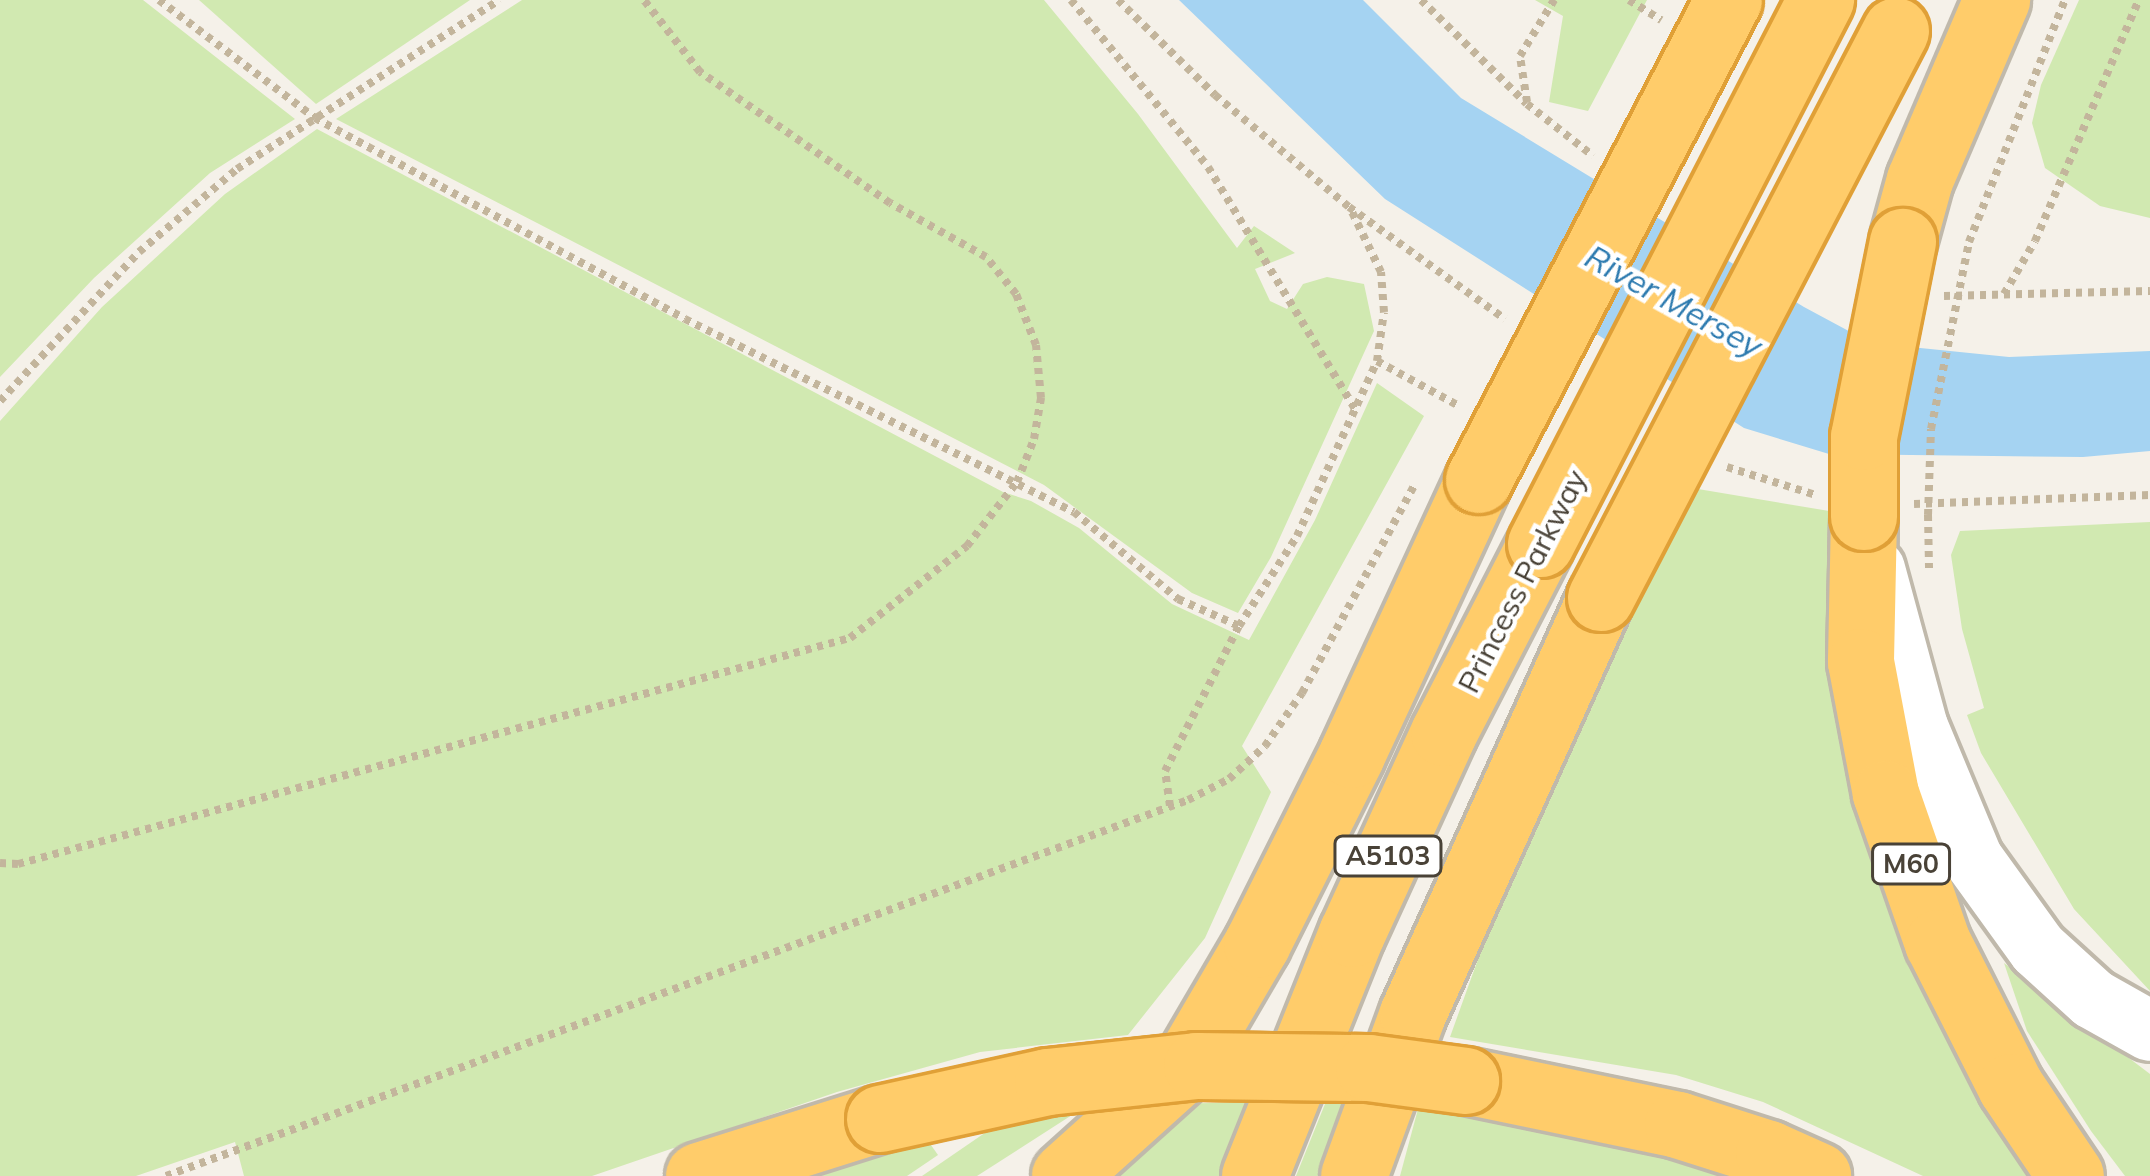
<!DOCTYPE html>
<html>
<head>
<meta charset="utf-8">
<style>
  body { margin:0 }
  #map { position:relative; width:2150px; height:1176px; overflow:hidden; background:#f5f1e9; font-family:Mulish,sans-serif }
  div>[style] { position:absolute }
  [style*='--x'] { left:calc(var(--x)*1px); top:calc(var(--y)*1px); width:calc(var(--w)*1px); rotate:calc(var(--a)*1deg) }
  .green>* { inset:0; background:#d1e9b1 }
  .water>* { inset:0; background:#a5d3f2 }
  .path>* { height:8px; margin-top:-4px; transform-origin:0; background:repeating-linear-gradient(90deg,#c3b59c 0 6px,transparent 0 12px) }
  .roads { filter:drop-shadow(3px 0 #c0b9ab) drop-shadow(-3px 0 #c0b9ab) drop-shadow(0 3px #c0b9ab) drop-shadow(0 -3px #c0b9ab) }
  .minor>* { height:60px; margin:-30px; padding:0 30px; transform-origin:30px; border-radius:30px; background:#fff }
  .highway>* { height:66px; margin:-33px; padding:0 33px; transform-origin:33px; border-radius:33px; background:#ffcc6a }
  .path-bridge>* { height:8px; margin-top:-4px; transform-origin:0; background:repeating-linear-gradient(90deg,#c3b59c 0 6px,transparent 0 12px) }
  .bridges { filter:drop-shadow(3px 0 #e0a037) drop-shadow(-3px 0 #e0a037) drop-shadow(0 3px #e0a037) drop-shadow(0 -3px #e0a037) }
  .highway-bridge>* { height:66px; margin:-33px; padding:0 33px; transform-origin:33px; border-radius:33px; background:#ffcc6a }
  span { translate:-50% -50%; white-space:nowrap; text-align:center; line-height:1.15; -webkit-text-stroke:9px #fff; paint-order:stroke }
  .shield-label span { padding:3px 9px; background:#fff; border:3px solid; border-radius:9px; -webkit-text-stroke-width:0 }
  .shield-label { font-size:27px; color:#494237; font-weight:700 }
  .street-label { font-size:30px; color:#494237 }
  .water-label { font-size:33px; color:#2c7aaf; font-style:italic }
</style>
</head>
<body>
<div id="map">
  <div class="green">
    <div style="clip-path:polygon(0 0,143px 0,295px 119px,210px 173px,94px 278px,0 377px)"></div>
    <div style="clip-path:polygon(199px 0,470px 0,316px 104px)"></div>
    <div style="clip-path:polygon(522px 0,1044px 0,1138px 114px,1237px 248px,1254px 226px,1295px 253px,1255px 269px,1270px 301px,1287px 309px,1303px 284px,1327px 277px,1364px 284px,1374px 331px,1271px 557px,1238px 613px,1192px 593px,1044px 485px,336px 119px)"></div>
    <div style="clip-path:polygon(1535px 0,1647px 0,1588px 111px,1549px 102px,1563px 16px)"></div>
    <div style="clip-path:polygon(2079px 0,2150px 0,2150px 218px,2100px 206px,2045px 168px,2032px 123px,2041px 85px)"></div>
    <div style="clip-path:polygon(317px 129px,1003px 492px,1031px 501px,1079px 528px,1172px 604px,1249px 640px,1315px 520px,1377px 383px,1424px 416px,1242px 746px,1271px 792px,1205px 938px,1128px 1035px,980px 1052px,837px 1092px,592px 1176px,244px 1176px,235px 1142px,136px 1176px,0 1176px,0 421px,102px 307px,225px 194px)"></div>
    <div style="clip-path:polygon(1692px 488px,1841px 513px,1838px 597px,2052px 1176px,1923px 1176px,1763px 1102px,1676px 1075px,1450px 1037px,1540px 787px)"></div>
    <div style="clip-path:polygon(2150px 522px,2150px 991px,2074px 909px,1981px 753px,1967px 715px,1984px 708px,1962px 629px,1951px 555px,1960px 531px)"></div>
    <div style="clip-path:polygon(2004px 963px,2150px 1074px,2150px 1176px,2125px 1176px,2091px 1131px,2027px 1031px)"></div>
    <div style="clip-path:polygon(1327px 1099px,1354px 1101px,1323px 1176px,1296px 1176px)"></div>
    <div style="clip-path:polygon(1253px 1102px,1219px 1176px,1094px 1176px,1168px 1104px)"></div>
    <div style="clip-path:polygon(1418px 1109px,1602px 1136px,1746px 1176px,1400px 1176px)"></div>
    <div style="clip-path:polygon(1072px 1115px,977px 1176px,922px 1176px,992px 1128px)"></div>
    <div style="clip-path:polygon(926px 1138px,938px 1155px,907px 1176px,795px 1176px)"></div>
  </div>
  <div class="water">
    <div style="clip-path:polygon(1179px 0,1363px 0,1461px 98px,1804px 307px,1871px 343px,2009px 357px,2150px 351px,2150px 451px,2083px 457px,1829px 454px,1744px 428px,1385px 199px)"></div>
  </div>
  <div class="path">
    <div style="--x:159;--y:0;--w:196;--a:37.1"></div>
    <div style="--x:315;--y:118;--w:421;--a:28.5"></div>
    <div style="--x:685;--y:319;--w:434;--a:26.4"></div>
    <div style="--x:1074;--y:512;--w:136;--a:39.9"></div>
    <div style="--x:1178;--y:599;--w:67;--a:23.9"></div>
    <div style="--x:1071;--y:0;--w:216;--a:50.6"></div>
    <div style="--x:1208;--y:167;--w:283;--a:58.7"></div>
    <div style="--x:1118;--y:0;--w:136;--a:44.4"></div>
    <div style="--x:1215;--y:95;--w:175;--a:39.9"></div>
    <div style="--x:1349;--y:207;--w:192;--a:35.7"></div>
    <div style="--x:1421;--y:0;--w:148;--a:44.5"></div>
    <div style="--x:1527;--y:104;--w:84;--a:38.2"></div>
    <div style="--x:1629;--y:0;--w:38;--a:32"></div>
    <div style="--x:1527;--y:102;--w:47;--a:-98.7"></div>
    <div style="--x:1520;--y:56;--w:66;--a:-58.7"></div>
    <div style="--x:1969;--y:242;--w:260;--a:-68.4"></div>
    <div style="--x:2004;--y:294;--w:61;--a:-59.7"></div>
    <div style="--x:2035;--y:241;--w:262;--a:-66.7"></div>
    <div style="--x:1944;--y:296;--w:206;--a:-1.4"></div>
    <div style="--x:1377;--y:361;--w:91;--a:28.8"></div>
    <div style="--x:0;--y:401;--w:204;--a:-47"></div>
    <div style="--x:139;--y:252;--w:128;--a:-40.3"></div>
    <div style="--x:237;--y:169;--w:312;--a:-32.8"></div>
    <div style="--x:1727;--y:467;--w:93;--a:17.5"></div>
    <div style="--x:1914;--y:504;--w:236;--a:-2.2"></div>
    <div style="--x:1928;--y:515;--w:53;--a:88.9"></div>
    <div style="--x:1170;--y:806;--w:35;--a:-98"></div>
    <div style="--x:1165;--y:771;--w:163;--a:-63"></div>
    <div style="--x:1239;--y:626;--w:107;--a:-57.2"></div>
    <div style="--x:1297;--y:536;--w:192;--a:-65.4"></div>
    <div style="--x:1377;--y:361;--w:49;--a:-81.9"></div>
    <div style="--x:1384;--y:312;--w:40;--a:-94.3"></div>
    <div style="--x:1381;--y:272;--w:71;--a:-115.8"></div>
    <div style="--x:0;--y:863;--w:18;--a:3"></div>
    <div style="--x:18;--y:864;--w:862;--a:-15.2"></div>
    <div style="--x:850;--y:638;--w:149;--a:-38.2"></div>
    <div style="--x:967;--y:546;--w:81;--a:-52"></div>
    <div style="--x:1017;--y:482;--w:46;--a:-68.4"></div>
    <div style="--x:1034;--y:439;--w:42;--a:-80.3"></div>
    <div style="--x:1041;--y:398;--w:53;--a:-95.4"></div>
    <div style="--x:1036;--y:345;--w:55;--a:-111.4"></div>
    <div style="--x:1016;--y:294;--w:48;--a:-129"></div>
    <div style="--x:986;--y:257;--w:110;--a:-150.6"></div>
    <div style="--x:890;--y:203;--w:231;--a:-145.4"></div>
    <div style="--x:700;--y:72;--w:91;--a:-127.9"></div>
    <div style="--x:166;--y:1176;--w:1089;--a:-20.2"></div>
    <div style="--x:1188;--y:800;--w:46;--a:-27.1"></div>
    <div style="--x:1229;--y:779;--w:49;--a:-42.5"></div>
    <div style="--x:1265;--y:746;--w:65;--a:-55.1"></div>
    <div style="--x:1302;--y:693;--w:238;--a:-61.6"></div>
  </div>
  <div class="roads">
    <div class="minor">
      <div style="--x:1875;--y:569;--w:164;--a:74.8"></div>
      <div style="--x:1918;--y:727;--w:143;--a:67.4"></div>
      <div style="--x:1973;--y:859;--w:111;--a:54.2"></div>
      <div style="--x:2038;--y:949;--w:74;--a:42.3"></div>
      <div style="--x:2093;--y:999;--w:65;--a:29.3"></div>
    </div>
    <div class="highway">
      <div style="--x:1903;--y:242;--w:64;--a:-74.7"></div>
      <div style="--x:1920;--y:180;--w:196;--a:-66.8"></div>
      <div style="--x:1864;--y:517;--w:145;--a:91.2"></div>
      <div style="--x:1861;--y:662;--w:134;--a:79.3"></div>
      <div style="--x:1886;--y:794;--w:158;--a:70.8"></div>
      <div style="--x:1938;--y:943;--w:161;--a:63.1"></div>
      <div style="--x:2011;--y:1087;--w:107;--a:56"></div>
      <div style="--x:1466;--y:1081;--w:217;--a:11.7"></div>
      <div style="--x:1678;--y:1125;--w:96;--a:17.7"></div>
      <div style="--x:1769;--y:1154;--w:54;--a:24.2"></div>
      <div style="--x:699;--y:1176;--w:190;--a:-17.5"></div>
      <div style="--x:1065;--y:1176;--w:161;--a:-42"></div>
      <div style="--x:1185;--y:1068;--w:143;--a:-59.7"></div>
      <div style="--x:1257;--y:945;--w:212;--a:-63.4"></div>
      <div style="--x:1352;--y:755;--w:303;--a:-65.2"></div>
      <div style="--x:1255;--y:1176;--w:261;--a:-68.2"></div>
      <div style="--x:1352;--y:934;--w:221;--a:-65.4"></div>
      <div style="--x:1444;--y:733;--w:212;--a:-62.8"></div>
      <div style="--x:1354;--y:1176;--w:172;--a:-70"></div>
      <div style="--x:1413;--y:1014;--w:457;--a:-65.7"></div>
    </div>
  </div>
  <div class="path-bridge">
    <div style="--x:1928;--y:515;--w:86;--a:-88"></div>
    <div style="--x:1931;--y:429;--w:191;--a:-78.5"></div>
  </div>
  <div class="bridges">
    <div class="highway-bridge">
      <div style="--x:1479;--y:480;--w:541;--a:-62.49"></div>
      <div style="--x:1864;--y:517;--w:80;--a:-90"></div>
      <div style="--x:1864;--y:437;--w:199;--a:-78.7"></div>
      <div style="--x:1541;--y:544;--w:612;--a:-62.76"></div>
      <div style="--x:1601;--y:598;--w:639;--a:-62.51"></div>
      <div style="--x:880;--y:1119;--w:172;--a:-12.4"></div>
      <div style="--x:1048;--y:1082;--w:150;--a:-6.1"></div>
      <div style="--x:1197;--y:1066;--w:172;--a:0.7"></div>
      <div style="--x:1369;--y:1068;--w:98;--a:7.6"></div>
    </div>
  </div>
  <div class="shield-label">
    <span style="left:1388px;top:856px">A5103</span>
    <span style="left:1911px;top:864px">M60</span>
  </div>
  <div class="street-label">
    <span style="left:1522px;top:581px;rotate:-63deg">Princess Parkway</span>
  </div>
  <div class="water-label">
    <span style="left:1674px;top:301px;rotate:29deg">River Mersey</span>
  </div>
</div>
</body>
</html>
